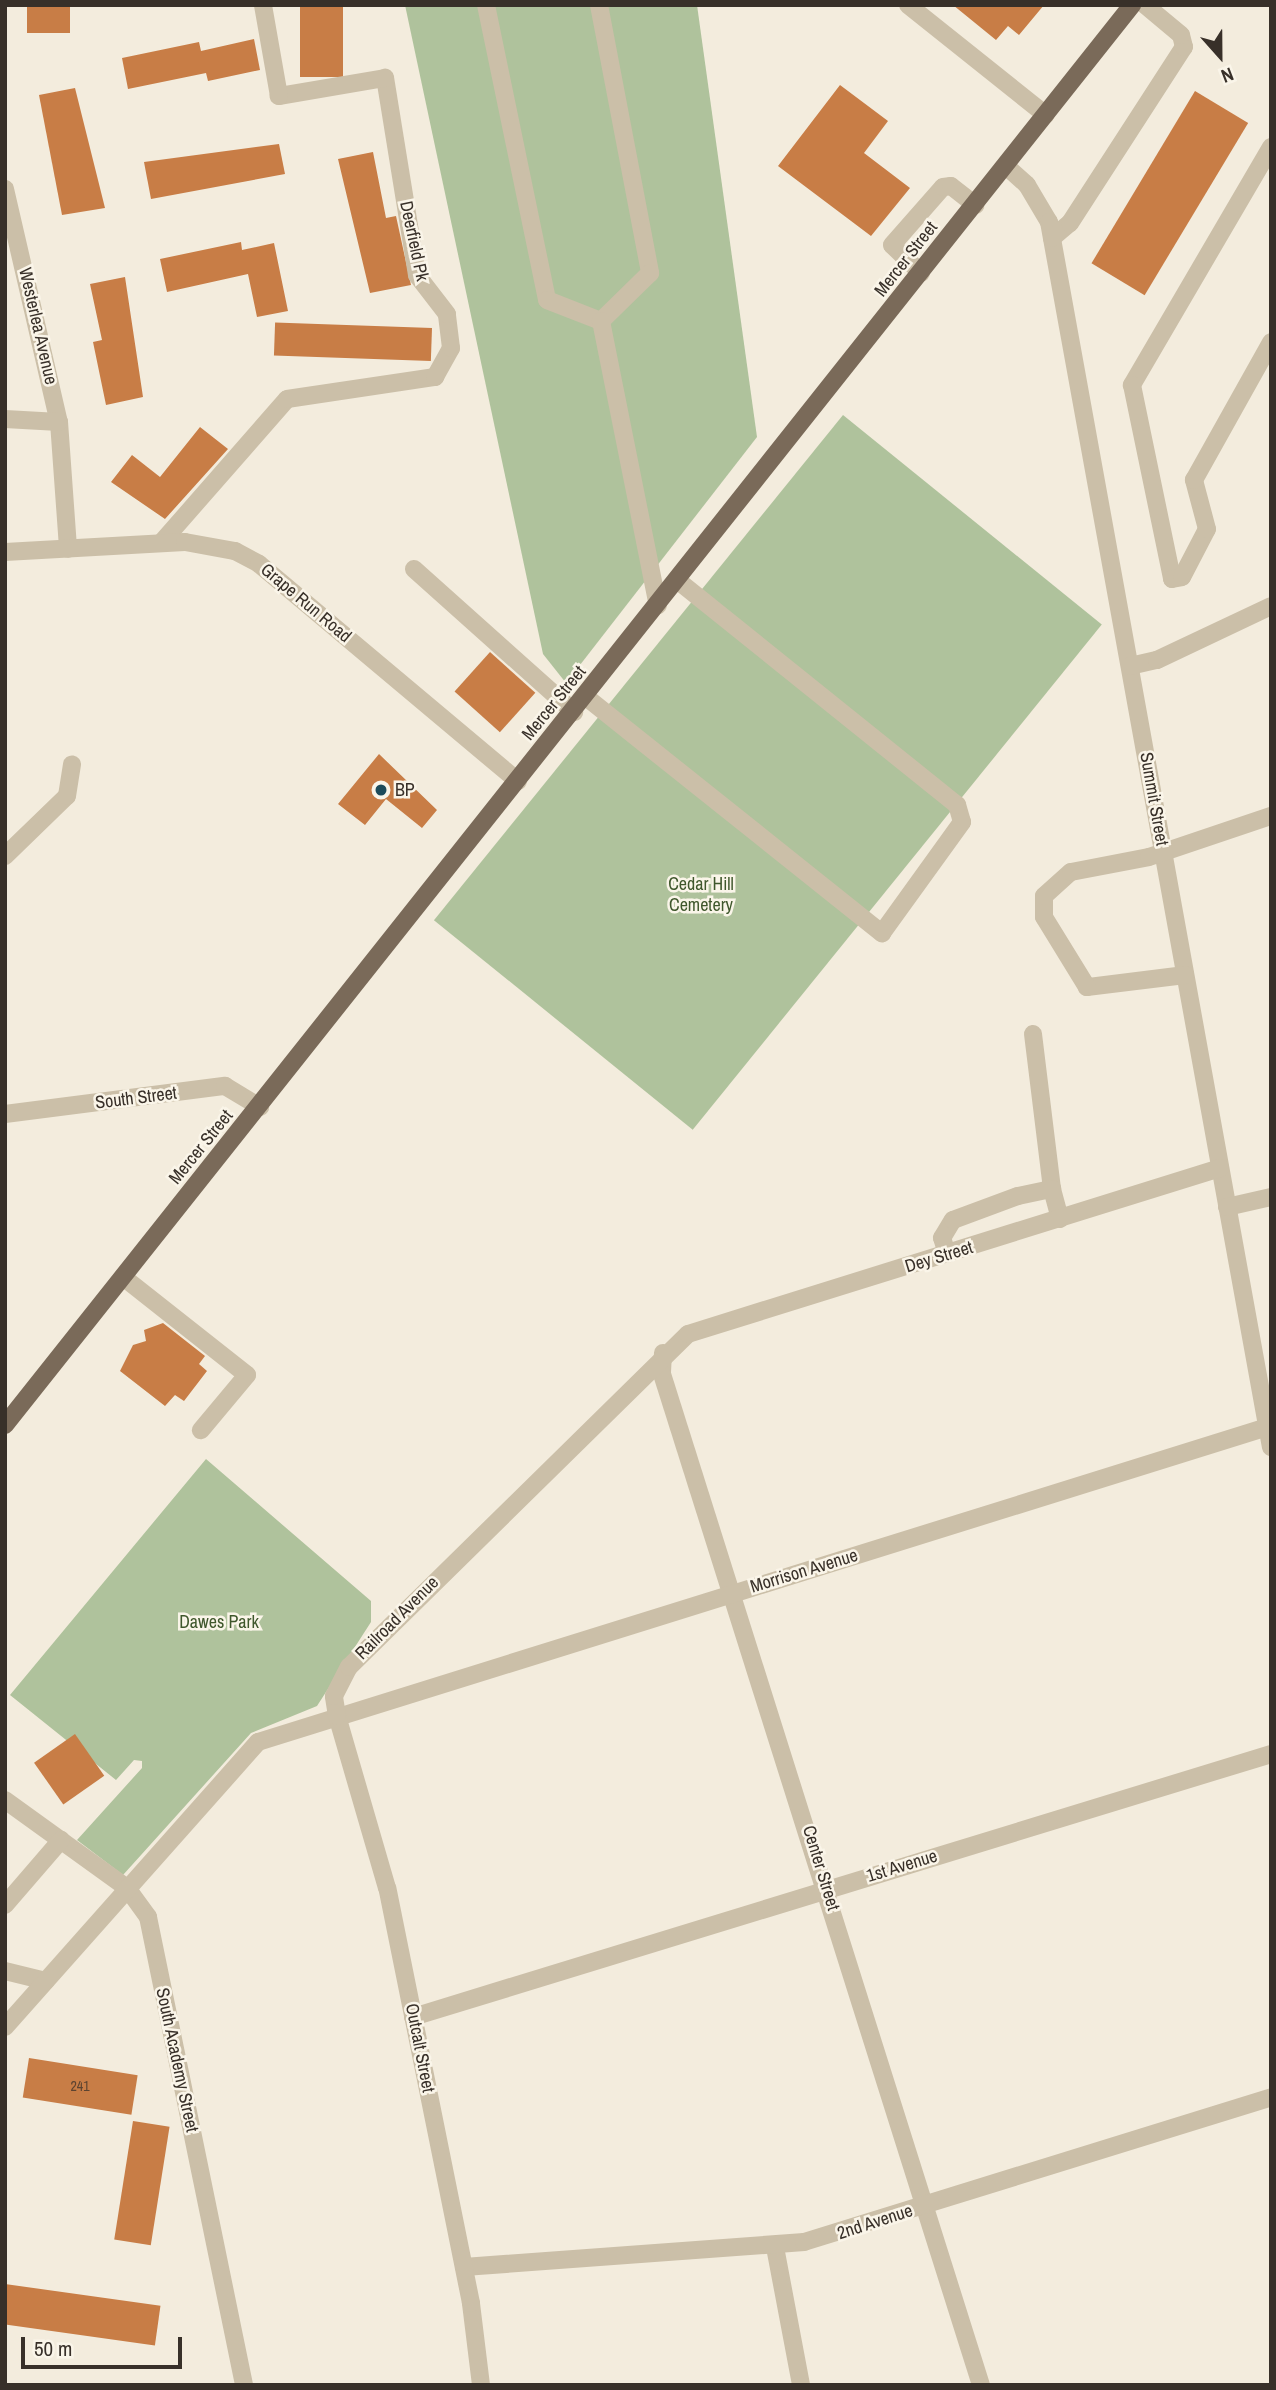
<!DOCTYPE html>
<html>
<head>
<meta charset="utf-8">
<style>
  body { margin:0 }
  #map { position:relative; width:1276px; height:2390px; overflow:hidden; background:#f3ecdd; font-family:"Archivo Narrow",sans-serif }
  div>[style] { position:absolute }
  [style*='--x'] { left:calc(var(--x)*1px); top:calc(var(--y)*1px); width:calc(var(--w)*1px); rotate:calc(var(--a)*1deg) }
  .green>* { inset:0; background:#afc29c; transform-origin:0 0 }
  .building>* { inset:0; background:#c87d46; transform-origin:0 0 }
  .minor>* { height:18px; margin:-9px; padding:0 9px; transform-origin:9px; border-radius:9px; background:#cbbfa8 }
  .major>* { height:18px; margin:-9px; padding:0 9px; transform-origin:9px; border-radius:9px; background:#7a6a59 }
  .dots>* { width:19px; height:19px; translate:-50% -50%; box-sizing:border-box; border:4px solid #faf5e9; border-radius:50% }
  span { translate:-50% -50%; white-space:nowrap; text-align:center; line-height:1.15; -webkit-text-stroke:5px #faf5e9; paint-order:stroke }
  .number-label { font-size:14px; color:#5c4330 }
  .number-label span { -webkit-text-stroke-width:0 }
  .street-label { font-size:18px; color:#383029 }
  .poi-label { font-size:18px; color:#383029 }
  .left { translate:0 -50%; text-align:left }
  .park-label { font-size:18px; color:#3f572c }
  .frame { position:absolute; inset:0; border:7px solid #383029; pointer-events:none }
  .north { position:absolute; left:1185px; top:21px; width:70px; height:70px; -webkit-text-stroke:5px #faf5e9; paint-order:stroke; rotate:159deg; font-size:19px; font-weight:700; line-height:28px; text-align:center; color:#383029 }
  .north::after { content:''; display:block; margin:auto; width:24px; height:32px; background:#383029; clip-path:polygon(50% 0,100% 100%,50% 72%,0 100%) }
  .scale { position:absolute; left:21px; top:2337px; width:161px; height:32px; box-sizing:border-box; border:4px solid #383029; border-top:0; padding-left:9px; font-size:21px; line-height:24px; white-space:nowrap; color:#383029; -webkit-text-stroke:5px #faf5e9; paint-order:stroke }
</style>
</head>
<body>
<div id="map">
  <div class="green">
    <div style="clip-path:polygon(405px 5px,697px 5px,757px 437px,566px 683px,543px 654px)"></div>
    <div style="left:843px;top:415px;width:333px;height:650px;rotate:39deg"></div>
    <div style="clip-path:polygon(206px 1459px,371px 1601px,371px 1622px,317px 1706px,251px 1733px,123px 1875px,77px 1840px,142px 1768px,142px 1761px,134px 1760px,116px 1780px,10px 1695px)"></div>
  </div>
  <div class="building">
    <div style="left:27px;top:5px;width:43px;height:28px"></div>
    <div style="left:300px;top:5px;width:43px;height:72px"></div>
    <div style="clip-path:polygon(953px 5px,1044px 5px,1019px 35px,1008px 26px,996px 40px)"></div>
    <div style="clip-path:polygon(254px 39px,260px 70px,208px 81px,206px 73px,128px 89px,122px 58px,199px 42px,201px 51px)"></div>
    <div style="clip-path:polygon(840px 85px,888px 121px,864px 153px,910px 188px,871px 236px,778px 166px)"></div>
    <div style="clip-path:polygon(75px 88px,105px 208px,62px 215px,39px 95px)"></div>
    <div style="left:1195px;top:91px;width:62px;height:201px;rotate:31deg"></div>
    <div style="clip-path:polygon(279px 144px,285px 174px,151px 199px,144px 162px)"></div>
    <div style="clip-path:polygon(373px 152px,386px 218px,396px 216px,411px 285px,370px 293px,338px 159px)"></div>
    <div style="clip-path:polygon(241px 242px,242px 250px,274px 243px,288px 311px,257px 317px,248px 274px,167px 292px,160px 259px)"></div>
    <div style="clip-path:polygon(125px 277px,143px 397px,106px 405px,93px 342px,102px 340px,90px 284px)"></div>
    <div style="left:432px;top:328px;width:33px;height:157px;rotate:92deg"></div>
    <div style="clip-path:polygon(200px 427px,228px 449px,165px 519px,111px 482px,132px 455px,160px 477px)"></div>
    <div style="left:490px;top:652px;width:61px;height:53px;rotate:42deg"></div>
    <div style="clip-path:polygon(379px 754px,437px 810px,422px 828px,386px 799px,365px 825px,338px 804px)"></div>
    <div style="clip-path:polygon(163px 1323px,205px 1356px,199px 1364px,207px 1371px,184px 1401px,175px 1395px,165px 1406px,120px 1371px,133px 1345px,146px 1341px,144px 1330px)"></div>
    <div style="left:75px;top:1734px;width:51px;height:50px;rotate:55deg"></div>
    <div style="left:29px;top:2058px;width:110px;height:40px;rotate:9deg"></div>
    <div style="left:133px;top:2121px;width:37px;height:120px;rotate:9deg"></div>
    <div style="left:5px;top:2284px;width:157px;height:40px;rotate:8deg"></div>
  </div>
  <div class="minor">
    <div style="--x:486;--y:5;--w:301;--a:78.3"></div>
    <div style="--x:547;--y:300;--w:58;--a:21.3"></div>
    <div style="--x:599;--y:5;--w:273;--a:79.2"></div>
    <div style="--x:650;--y:273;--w:69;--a:135.6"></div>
    <div style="--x:908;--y:5;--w:176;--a:38.6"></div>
    <div style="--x:1271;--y:147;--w:276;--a:120.3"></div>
    <div style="--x:1132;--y:385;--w:198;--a:78.3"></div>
    <div style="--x:1172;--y:579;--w:10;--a:-11"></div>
    <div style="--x:1182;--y:577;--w:54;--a:-62.5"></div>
    <div style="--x:1207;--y:529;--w:51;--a:-104.9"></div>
    <div style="--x:1194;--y:480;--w:158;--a:-60.8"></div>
    <div style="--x:1006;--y:166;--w:28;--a:42"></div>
    <div style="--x:1027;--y:185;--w:43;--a:59.3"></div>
    <div style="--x:1049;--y:222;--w:1245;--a:79.73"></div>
    <div style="--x:5;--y:189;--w:239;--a:77"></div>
    <div style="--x:59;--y:422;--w:127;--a:85.9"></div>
    <div style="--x:1052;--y:238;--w:23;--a:-40"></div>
    <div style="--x:1070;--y:223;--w:210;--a:-57.1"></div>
    <div style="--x:1184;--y:47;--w:12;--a:-104"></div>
    <div style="--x:1181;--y:35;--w:47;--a:-140.2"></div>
    <div style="--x:921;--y:273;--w:40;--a:-136"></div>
    <div style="--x:892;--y:245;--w:77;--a:-48.7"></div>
    <div style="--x:943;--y:187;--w:8;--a:-7"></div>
    <div style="--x:951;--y:186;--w:31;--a:38"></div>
    <div style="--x:601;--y:321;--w:290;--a:78.7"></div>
    <div style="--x:5;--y:419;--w:54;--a:3.2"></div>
    <div style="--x:161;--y:543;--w:191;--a:-48.8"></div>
    <div style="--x:287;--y:399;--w:150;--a:-8.5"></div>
    <div style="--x:435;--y:377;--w:33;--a:-61"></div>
    <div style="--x:451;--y:348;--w:34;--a:-97"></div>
    <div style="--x:447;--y:314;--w:49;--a:-127.6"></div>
    <div style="--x:417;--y:275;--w:200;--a:-99.2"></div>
    <div style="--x:385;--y:78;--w:108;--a:170.4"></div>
    <div style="--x:279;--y:96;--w:92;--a:-100"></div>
    <div style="--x:5;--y:552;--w:180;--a:-3.2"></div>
    <div style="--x:185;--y:542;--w:51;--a:10.2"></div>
    <div style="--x:235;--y:551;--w:27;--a:28"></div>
    <div style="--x:259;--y:564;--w:338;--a:40"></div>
    <div style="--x:414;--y:569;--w:215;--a:41.8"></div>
    <div style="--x:1130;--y:666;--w:28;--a:-13"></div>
    <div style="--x:1157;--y:660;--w:126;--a:-25.3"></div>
    <div style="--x:586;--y:697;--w:379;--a:38.6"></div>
    <div style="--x:882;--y:933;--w:137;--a:-54.2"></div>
    <div style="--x:962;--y:822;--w:18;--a:-106"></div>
    <div style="--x:957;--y:805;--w:358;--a:-141.2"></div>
    <div style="--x:5;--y:856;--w:86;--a:-44.1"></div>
    <div style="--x:67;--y:796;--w:32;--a:-81"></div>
    <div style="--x:1185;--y:975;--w:99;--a:173"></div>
    <div style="--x:1087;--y:987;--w:82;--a:-121.6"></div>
    <div style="--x:1044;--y:917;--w:21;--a:-90"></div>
    <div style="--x:1044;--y:896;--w:36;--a:-42"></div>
    <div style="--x:1071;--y:872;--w:79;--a:-10.9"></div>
    <div style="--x:1149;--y:857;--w:129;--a:-18.6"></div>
    <div style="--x:1033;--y:1034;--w:156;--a:83"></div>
    <div style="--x:5;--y:1114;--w:222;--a:-7.3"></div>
    <div style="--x:225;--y:1086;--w:41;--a:31"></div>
    <div style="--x:1227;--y:1207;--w:45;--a:-12.8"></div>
    <div style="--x:947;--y:1254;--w:17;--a:-107"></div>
    <div style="--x:942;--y:1238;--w:21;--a:-59"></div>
    <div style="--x:953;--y:1220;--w:69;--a:-20.3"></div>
    <div style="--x:1018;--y:1196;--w:35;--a:-12"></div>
    <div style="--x:1052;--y:1189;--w:31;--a:75"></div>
    <div style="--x:123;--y:1277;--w:158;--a:38.3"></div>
    <div style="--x:247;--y:1375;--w:72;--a:129.9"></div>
    <div style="--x:663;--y:1353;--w:21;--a:93"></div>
    <div style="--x:662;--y:1374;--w:1060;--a:72.49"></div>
    <div style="--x:5;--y:1800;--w:150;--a:35.8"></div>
    <div style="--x:127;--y:1888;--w:36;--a:54"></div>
    <div style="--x:148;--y:1917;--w:478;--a:78.4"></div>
    <div style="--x:5;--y:1905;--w:86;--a:-49.3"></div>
    <div style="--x:5;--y:1971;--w:42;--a:13.7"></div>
    <div style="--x:413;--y:2017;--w:897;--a:-17.04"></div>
    <div style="--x:5;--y:2027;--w:381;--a:-48.4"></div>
    <div style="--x:258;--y:1742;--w:1061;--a:-17.33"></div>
    <div style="--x:775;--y:2247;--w:140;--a:79.3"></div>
    <div style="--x:464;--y:2267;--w:341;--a:-4.2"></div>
    <div style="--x:804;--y:2242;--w:489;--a:-17.2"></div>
    <div style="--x:481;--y:2385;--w:83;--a:-97"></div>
    <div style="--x:471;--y:2303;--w:423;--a:-101.4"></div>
    <div style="--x:387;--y:1888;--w:179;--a:-106.2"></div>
    <div style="--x:337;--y:1716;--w:20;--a:-99"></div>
    <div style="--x:334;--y:1696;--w:33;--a:-63"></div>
    <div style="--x:349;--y:1667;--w:475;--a:-44.5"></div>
    <div style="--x:688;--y:1334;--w:557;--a:-17.33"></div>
  </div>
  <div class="major">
    <div style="--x:5;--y:1425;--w:1813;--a:-51.56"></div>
  </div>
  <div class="dots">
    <div style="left:381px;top:790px;background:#1d4b5a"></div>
  </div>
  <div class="number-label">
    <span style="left:80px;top:2086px">241</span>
  </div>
  <div class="street-label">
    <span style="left:414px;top:241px;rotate:78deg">Deerfield Pk</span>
    <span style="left:906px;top:259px;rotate:-52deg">Mercer Street</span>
    <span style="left:38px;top:326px;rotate:77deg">Westerlea Avenue</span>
    <span style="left:306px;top:603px;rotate:40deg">Grape Run Road</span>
    <span style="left:554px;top:703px;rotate:-51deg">Mercer Street</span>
    <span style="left:1154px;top:799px;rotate:80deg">Summit Street</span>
    <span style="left:136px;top:1098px;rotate:-7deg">South Street</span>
    <span style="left:201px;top:1147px;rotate:-51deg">Mercer Street</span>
    <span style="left:939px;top:1257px;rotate:-17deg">Dey Street</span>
    <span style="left:804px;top:1571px;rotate:-17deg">Morrison Avenue</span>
    <span style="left:397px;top:1618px;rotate:-45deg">Railroad Avenue</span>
    <span style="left:902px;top:1866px;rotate:-17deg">1st Avenue</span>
    <span style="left:821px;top:1868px;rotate:73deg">Center Street</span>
    <span style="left:420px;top:2048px;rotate:79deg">Outcalt Street</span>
    <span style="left:177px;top:2060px;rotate:78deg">South Academy Street</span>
    <span style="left:875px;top:2222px;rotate:-18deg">2nd Avenue</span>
  </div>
  <div class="poi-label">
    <span class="left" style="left:395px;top:790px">BP</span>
  </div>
  <div class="park-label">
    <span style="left:701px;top:895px">Cedar Hill<br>Cemetery</span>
    <span style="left:219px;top:1622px">Dawes Park</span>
  </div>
  <div class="frame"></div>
  <div class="north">N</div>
  <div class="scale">50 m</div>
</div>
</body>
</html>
